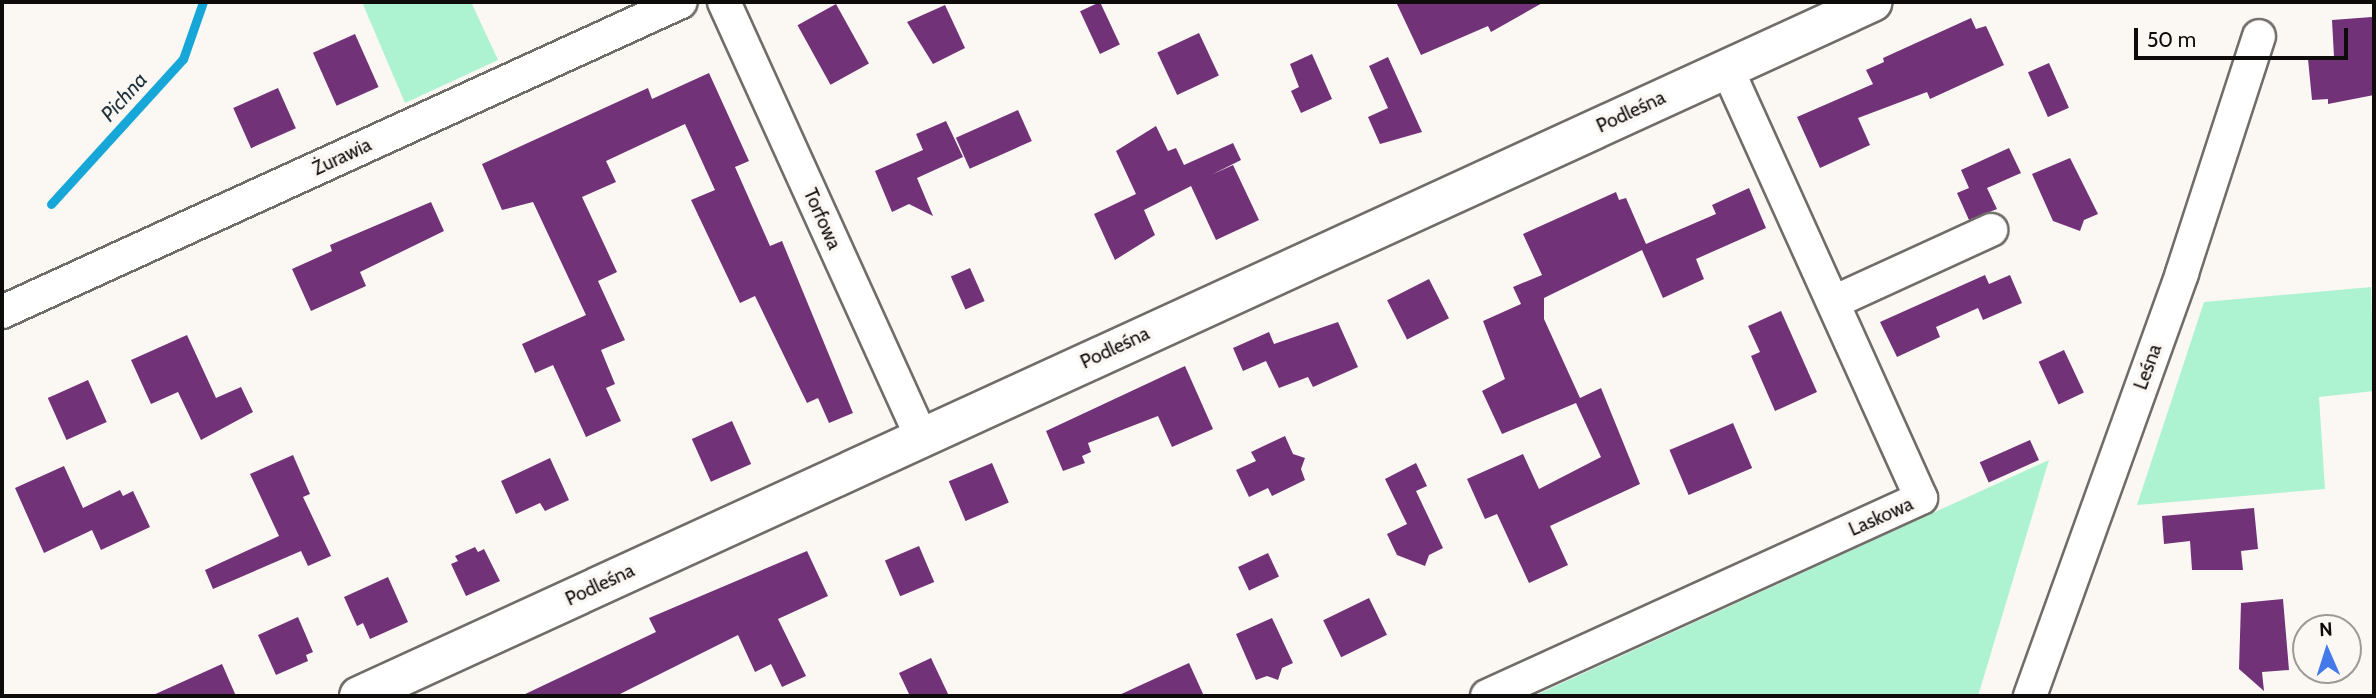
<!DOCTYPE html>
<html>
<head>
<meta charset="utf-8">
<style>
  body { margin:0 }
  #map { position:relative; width:2376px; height:698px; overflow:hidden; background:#fbf7f3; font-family:Cabin,sans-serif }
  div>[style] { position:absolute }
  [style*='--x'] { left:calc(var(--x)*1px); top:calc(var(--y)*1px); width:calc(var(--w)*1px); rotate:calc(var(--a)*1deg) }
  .green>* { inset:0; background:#adf3d1 }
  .stream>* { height:9px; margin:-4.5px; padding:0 4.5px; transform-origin:4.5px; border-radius:4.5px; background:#16a7d8 }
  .building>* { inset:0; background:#723277; transform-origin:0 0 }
  .roads { filter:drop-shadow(2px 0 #706d69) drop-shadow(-2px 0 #706d69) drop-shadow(0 2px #706d69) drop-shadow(0 -2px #706d69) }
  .minor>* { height:32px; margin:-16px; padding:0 16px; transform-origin:16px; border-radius:16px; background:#fff }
  .tertiary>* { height:38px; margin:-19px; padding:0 19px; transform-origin:19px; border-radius:19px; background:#fff }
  span { translate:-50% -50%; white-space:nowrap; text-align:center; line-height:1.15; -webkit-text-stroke:7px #fbf7f3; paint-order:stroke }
  .street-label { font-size:19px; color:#0e0c0b }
  .water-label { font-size:21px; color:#1d323c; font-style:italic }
  .frame { position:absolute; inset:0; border:4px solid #0e0c0b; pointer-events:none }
  .north { position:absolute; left:2292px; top:614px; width:70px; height:70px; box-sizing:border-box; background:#fbf7f3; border:2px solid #9c9996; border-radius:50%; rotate:357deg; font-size:19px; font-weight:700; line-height:28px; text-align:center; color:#0e0c0b }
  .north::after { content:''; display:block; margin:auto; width:24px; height:32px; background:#4479ea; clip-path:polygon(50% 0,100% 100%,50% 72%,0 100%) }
  .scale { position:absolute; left:2134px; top:28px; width:214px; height:32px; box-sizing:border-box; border:4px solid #0e0c0b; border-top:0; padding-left:9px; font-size:21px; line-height:24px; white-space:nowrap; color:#0e0c0b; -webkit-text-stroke:5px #fbf7f3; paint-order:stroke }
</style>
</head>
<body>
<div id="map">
  <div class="green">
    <div style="clip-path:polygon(362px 2px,471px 2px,498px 60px,405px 103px)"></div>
    <div style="clip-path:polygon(2371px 287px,2374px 391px,2319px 397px,2325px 489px,2137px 505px,2204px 302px)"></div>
    <div style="clip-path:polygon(2049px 460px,1978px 696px,1534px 696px,1946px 507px)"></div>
  </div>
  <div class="stream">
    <div style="--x:51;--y:204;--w:196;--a:-47.7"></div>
    <div style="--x:183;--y:59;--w:60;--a:-70.7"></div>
  </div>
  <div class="building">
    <div style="left:1100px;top:2px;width:47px;height:22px;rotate:65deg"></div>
    <div style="clip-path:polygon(1396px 2px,1544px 2px,1491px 32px,1488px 26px,1421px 55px)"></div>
    <div style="left:836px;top:4px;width:68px;height:44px;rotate:61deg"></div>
    <div style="clip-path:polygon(945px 5px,965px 48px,933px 64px,907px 22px)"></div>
    <div style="clip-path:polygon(2372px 17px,2374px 95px,2328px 104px,2328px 99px,2312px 100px,2308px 59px,2334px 57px,2332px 20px)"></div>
    <div style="clip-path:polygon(1971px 18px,1976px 29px,1986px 26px,2004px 65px,1930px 99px,1927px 92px,1858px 118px,1870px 145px,1820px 168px,1797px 117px,1873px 84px,1866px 70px,1884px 62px,1883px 58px)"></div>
    <div style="left:1199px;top:33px;width:47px;height:46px;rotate:65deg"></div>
    <div style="left:355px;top:34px;width:58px;height:46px;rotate:66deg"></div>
    <div style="clip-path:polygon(1312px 54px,1332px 99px,1301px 113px,1291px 91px,1299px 87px,1290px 64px)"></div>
    <div style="clip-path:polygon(1388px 57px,1422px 132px,1380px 144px,1368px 117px,1388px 108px,1369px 66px)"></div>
    <div style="left:2049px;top:63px;width:49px;height:23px;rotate:66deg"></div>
    <div style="clip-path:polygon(709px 73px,749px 161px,735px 167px,770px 246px,782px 241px,853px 413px,829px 423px,818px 398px,807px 403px,755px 296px,740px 303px,691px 200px,715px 190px,685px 124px,606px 161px,616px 182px,582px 197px,617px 272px,598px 281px,625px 340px,601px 350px,615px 384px,606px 388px,621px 421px,586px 437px,553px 365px,535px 373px,522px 344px,586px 315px,533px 202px,502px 210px,482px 164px,648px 88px,652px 99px)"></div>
    <div style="left:278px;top:88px;width:44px;height:49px;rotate:66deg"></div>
    <div style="left:1018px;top:110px;width:34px;height:68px;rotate:66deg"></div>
    <div style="clip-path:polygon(946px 121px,963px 157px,917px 178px,933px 216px,909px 204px,892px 212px,875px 171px,923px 150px,916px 134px)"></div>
    <div style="clip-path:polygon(1156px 126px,1168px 151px,1176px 148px,1184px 165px,1233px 143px,1241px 160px,1211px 175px,1233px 165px,1259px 220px,1216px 240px,1191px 186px,1144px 210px,1155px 235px,1115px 260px,1094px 214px,1136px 194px,1116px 151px)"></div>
    <div style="clip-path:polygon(2009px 148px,2021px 173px,1987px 188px,1997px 209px,1969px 220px,1957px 193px,1969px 188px,1961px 170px)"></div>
    <div style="clip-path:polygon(2070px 158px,2098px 214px,2084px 220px,2080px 231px,2053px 221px,2032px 174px)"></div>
    <div style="clip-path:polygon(1749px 188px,1766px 228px,1696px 259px,1704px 279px,1663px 298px,1642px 250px,1544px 298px,1544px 319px,1580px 398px,1601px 388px,1640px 484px,1550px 526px,1568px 565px,1529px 583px,1497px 514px,1485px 519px,1467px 479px,1523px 454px,1539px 489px,1601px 457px,1576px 403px,1502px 434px,1482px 391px,1505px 379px,1483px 321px,1521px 304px,1513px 287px,1542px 275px,1523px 234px,1616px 192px,1619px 200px,1626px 198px,1646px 244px,1716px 214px,1712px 205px)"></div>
    <div style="clip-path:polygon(431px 202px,444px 231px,360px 272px,366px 286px,311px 311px,292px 269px,332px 251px,330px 245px)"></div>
    <div style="left:970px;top:268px;width:36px;height:21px;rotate:66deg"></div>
    <div style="clip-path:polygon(1985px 275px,1989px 284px,2010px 275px,2022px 303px,1983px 320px,1978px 308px,1936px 327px,1940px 337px,1897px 357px,1880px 322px)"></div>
    <div style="left:1429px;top:279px;width:44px;height:47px;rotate:63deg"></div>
    <div style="clip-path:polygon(1781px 311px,1817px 392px,1775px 411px,1751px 356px,1760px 352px,1748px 326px)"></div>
    <div style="clip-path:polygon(1338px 322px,1358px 367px,1313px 387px,1308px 377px,1279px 388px,1266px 361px,1243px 371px,1233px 348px,1269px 332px,1274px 344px)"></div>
    <div style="clip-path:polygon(187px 335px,216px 398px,241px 387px,253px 412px,201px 440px,178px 392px,151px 404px,131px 360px)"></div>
    <div style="left:2064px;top:350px;width:47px;height:28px;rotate:65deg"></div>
    <div style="clip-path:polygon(1185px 366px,1213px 429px,1172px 447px,1158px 416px,1088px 443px,1091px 452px,1082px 456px,1085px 463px,1063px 471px,1046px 431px)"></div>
    <div style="left:88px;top:380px;width:46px;height:44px;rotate:66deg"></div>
    <div style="left:732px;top:421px;width:47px;height:44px;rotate:66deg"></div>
    <div style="left:1733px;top:423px;width:49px;height:69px;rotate:67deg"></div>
    <div style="clip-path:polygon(1285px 436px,1293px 454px,1305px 458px,1301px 469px,1305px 480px,1272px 496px,1268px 488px,1249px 497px,1236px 470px,1256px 461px,1251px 452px)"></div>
    <div style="left:2030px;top:440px;width:22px;height:55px;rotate:66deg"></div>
    <div style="clip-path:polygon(293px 455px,310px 494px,303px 497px,331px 556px,308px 566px,301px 551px,213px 589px,205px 570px,279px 536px,250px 474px)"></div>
    <div style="clip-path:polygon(550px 458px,569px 500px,545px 511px,540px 503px,516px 514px,501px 481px)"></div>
    <div style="left:992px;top:463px;width:43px;height:47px;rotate:67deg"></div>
    <div style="clip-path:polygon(1416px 463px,1427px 486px,1416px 491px,1443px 548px,1429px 555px,1425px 566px,1397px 555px,1387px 534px,1407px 524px,1385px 479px)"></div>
    <div style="clip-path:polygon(64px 466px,83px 508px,120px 490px,123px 496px,133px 491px,150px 527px,101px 550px,92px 530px,44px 553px,15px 488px)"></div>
    <div style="clip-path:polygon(2254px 508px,2258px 549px,2241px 551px,2243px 570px,2192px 570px,2190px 541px,2164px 544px,2162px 516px)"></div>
    <div style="left:919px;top:546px;width:39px;height:37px;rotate:67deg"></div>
    <div style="clip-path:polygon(475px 547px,478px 552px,484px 549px,500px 581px,466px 596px,451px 564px,458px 561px,455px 556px)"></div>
    <div style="clip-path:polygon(807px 551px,828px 596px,778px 619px,806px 676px,782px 687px,771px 664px,755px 672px,738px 635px,616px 696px,521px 696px,656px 632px,649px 618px)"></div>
    <div style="left:1268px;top:553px;width:26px;height:33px;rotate:65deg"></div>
    <div style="clip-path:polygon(388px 577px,408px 622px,370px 639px,363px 623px,357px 626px,344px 597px)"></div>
    <div style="left:1369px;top:598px;width:41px;height:51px;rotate:64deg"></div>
    <div style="clip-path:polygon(2283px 599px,2289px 670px,2262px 672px,2264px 691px,2239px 669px,2241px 603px)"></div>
    <div style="clip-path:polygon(298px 617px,313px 652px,306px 655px,308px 661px,276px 675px,258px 635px)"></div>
    <div style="clip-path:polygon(1272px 618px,1293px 663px,1282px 668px,1278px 680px,1267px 676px,1256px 680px,1236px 634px)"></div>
    <div style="clip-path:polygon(931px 658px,949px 696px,910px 696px,899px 673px)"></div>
    <div style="clip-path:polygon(1189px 663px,1204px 696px,1117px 696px)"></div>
    <div style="clip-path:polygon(222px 664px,236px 696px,151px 696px)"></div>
  </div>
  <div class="roads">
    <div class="minor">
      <div style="--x:724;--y:2;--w:477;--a:65.6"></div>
      <div style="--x:1834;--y:302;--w:173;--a:-24.6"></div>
      <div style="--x:2;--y:312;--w:746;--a:-24.54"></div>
      <div style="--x:1487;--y:696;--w:477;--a:-24.5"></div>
      <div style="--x:1921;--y:498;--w:471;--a:-114.3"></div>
      <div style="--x:2030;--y:696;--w:449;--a:-70.2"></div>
      <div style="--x:2182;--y:273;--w:249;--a:-72"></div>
    </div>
    <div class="tertiary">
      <div style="--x:359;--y:696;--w:1665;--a:-24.63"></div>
    </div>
  </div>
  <div class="street-label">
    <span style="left:1631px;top:112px;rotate:-25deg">Podleśna</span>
    <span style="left:342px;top:157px;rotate:-25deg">Żurawia</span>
    <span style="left:822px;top:219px;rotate:66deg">Torfowa</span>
    <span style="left:1115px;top:348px;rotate:-25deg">Podleśna</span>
    <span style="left:2148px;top:367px;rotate:-70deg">Leśna</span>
    <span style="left:1881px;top:517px;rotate:-24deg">Laskowa</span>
    <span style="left:600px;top:585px;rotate:-25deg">Podleśna</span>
  </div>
  <div class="water-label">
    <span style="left:124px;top:97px;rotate:-48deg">Pichna</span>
  </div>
  <div class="frame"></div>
  <div class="north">N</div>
  <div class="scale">50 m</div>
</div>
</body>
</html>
